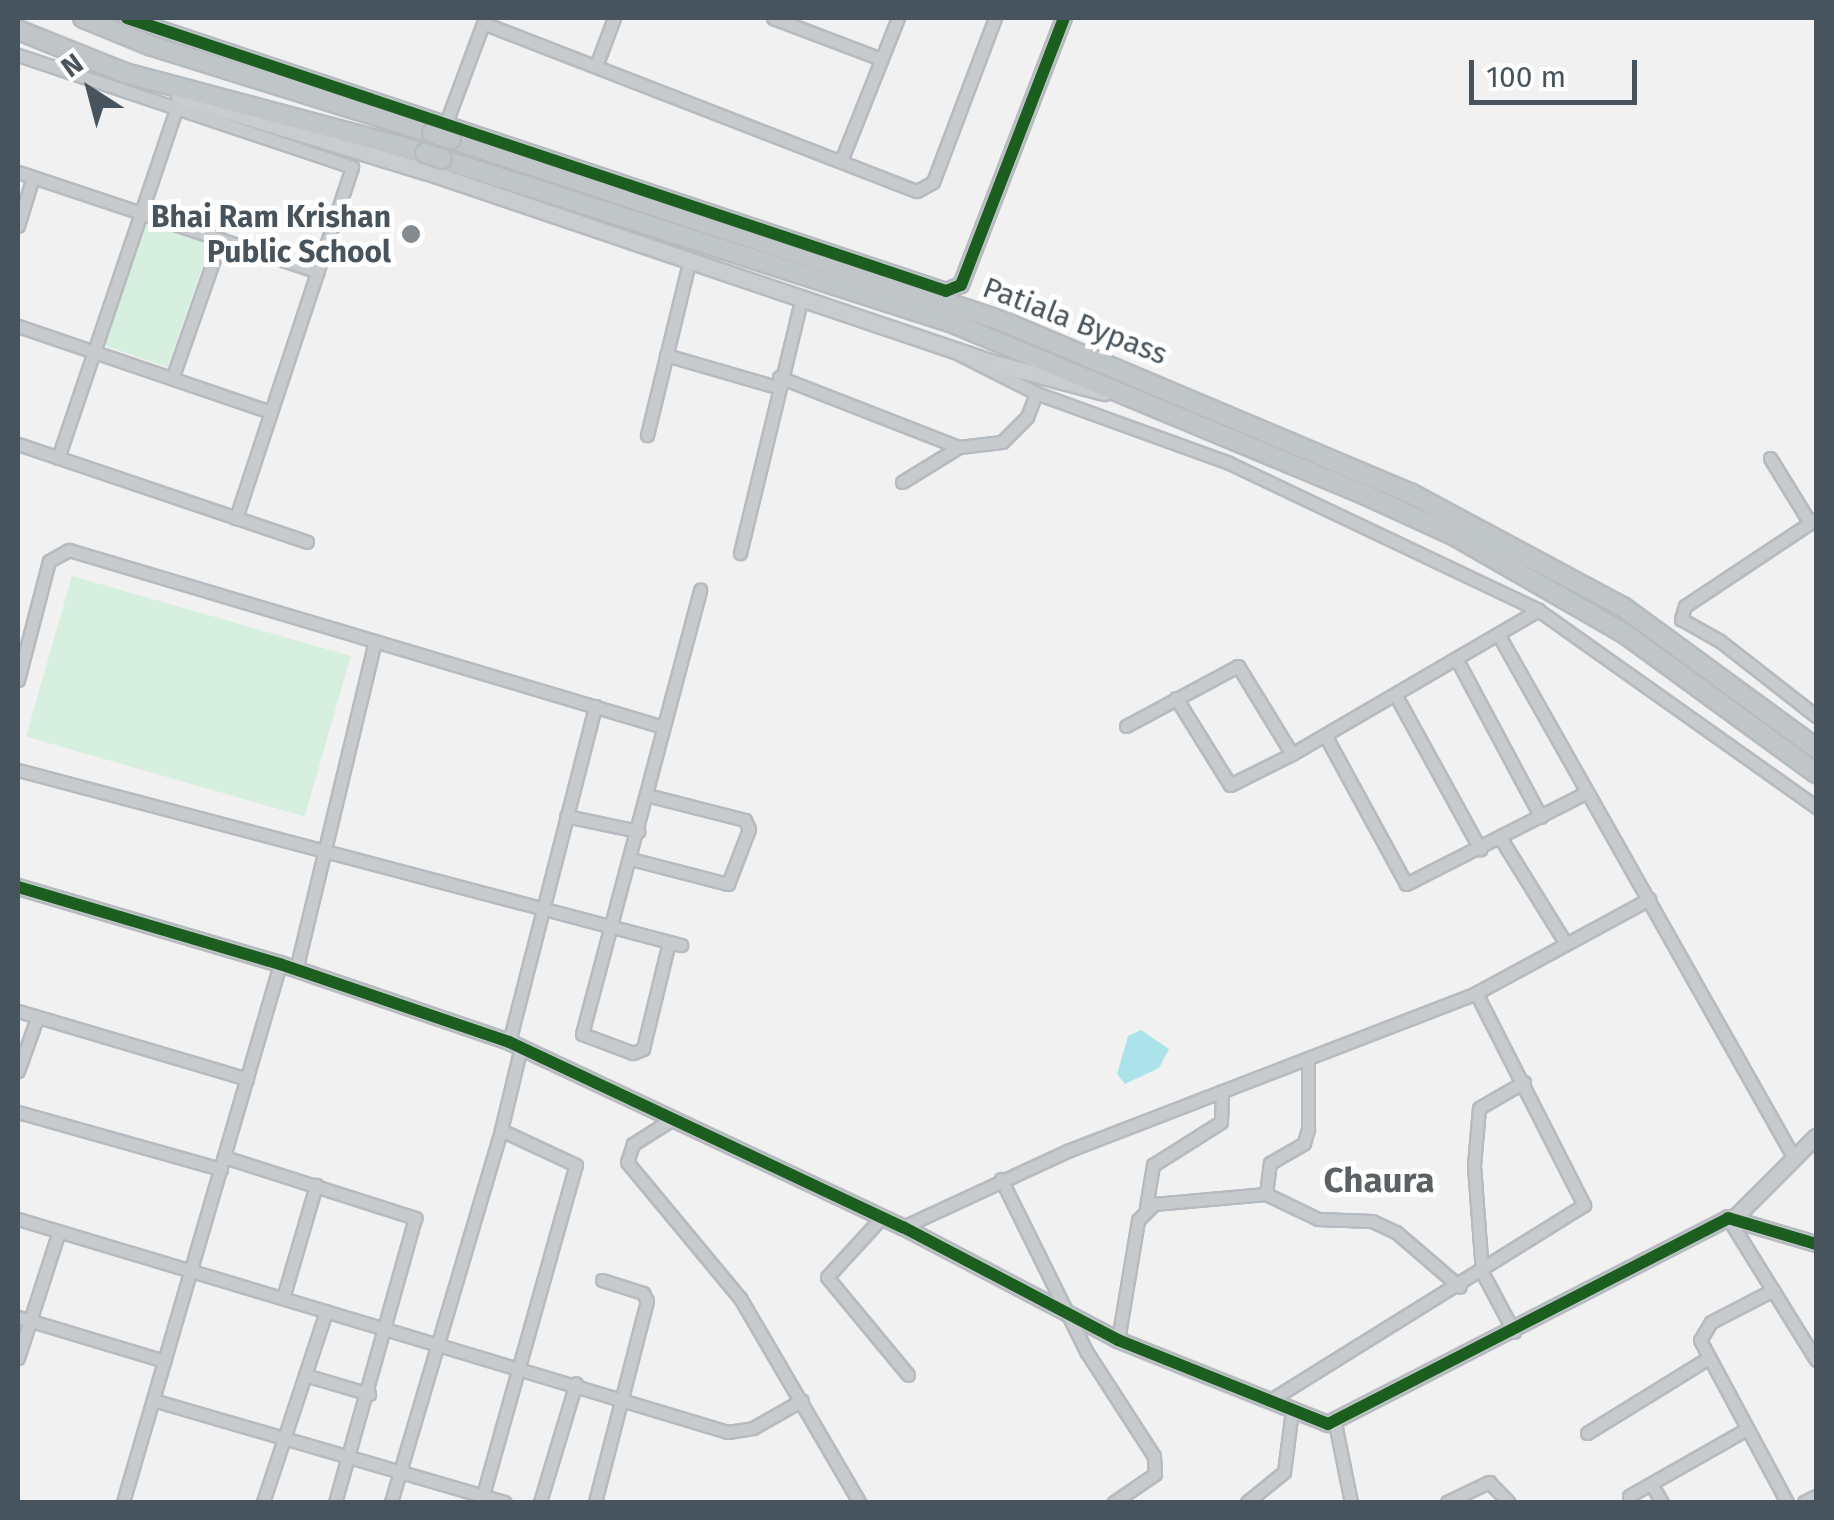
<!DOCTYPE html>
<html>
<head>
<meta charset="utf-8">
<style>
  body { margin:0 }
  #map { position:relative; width:1834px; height:1520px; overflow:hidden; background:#f1f1f1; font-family:"Fira Sans",sans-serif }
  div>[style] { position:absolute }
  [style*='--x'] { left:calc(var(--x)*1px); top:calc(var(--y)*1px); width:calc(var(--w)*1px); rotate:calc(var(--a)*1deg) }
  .green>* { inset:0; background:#d6efde; transform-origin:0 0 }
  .water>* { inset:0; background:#ace3eb }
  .roads { filter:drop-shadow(2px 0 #b6bbc0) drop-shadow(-2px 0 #b6bbc0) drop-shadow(0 2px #b6bbc0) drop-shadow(0 -2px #b6bbc0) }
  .minor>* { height:11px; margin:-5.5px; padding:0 5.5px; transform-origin:5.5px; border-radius:5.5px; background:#c8cbcd }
  .tertiary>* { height:14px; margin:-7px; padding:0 7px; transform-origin:7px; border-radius:7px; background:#c8cbcd }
  .secondary>* { height:15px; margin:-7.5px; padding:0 7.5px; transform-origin:7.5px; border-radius:7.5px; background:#cacccf }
  .trunk>* { height:18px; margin:-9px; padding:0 9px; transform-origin:9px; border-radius:9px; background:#c0c5c8 }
  .bridges { filter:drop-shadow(2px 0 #b6bbc0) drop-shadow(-2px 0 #b6bbc0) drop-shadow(0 2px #b6bbc0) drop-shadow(0 -2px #b6bbc0) }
  .trunk-bridge>* { height:18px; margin:-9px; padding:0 9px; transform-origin:9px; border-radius:9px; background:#c0c5c8 }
  .cycleway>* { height:12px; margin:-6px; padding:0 6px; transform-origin:6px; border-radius:6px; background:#1b5e20 }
  .dots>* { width:28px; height:28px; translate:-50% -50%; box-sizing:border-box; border:5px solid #fff; border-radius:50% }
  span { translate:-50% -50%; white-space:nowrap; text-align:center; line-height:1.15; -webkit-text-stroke:10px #fff; paint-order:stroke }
  .poi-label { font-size:30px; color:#48545d; font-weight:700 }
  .right { translate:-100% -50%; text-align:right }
  .street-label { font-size:30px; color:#48545d }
  .quarter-label { font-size:35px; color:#5c6164; font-weight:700 }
  .frame { position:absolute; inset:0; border:20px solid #48545d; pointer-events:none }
  .north { position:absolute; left:40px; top:40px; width:100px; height:100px; -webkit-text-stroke:8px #fff; paint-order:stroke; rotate:324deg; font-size:28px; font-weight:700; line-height:40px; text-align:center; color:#48545d }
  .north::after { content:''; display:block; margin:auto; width:35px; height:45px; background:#48545d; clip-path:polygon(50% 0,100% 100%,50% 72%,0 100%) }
  .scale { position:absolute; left:1469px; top:60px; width:168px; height:45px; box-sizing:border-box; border:5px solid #48545d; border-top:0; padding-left:12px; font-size:30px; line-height:35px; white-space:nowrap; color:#48545d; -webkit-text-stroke:8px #fff; paint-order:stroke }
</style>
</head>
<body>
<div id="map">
  <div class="green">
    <div style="left:145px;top:221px;width:69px;height:131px;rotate:19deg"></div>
    <div style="left:72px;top:576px;width:290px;height:167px;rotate:16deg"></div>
  </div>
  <div class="water">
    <div style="clip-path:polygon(1141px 1030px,1169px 1049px,1159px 1068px,1125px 1084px,1117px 1074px,1128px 1036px)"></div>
  </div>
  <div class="roads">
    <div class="minor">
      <div style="--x:773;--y:18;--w:116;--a:20.8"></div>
      <div style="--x:483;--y:23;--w:465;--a:21.2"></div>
      <div style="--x:917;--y:191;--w:18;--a:-29"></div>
      <div style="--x:933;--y:182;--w:175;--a:-69.3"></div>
      <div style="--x:18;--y:55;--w:352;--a:18.5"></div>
      <div style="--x:352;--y:167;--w:370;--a:108.3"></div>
      <div style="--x:596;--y:66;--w:51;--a:-69.4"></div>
      <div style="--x:443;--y:131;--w:121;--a:-69.6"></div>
      <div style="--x:841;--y:161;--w:154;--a:-68.3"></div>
      <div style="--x:18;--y:172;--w:316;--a:18.4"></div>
      <div style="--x:18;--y:226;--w:51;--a:-73"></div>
      <div style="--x:18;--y:326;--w:266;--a:18.8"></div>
      <div style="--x:959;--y:354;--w:86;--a:26.9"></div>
      <div style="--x:1036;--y:393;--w:205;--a:19.9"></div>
      <div style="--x:1229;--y:463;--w:342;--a:25.4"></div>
      <div style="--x:1538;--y:610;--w:341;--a:35.3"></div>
      <div style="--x:666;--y:355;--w:116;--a:16.1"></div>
      <div style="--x:173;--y:376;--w:145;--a:-70.7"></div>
      <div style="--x:779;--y:377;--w:193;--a:21.3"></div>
      <div style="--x:647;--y:435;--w:182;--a:-76.3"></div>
      <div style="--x:18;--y:444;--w:305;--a:18.7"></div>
      <div style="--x:58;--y:458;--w:365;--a:-71.3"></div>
      <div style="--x:1770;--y:458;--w:76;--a:58.4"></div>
      <div style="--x:902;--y:482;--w:67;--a:-31.6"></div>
      <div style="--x:959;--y:447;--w:43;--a:-6.6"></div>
      <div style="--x:1002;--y:442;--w:35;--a:-45"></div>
      <div style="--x:1027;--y:417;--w:26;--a:-69"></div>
      <div style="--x:1816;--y:519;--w:157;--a:146.4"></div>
      <div style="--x:1685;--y:606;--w:14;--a:107"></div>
      <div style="--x:1681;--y:619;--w:45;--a:29.4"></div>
      <div style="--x:1720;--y:641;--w:122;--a:38"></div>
      <div style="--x:740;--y:553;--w:264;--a:-76.4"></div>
      <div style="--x:1498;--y:634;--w:602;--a:60.54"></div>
      <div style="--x:1457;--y:660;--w:178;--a:61.9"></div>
      <div style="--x:18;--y:680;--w:123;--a:-75.4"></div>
      <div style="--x:49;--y:561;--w:23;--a:-29"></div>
      <div style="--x:69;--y:550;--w:620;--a:16.59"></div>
      <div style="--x:1396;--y:696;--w:175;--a:61.2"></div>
      <div style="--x:1176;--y:698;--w:102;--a:58.2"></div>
      <div style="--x:1230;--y:785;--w:69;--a:-26.6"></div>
      <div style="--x:1126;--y:726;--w:127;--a:-28.2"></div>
      <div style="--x:1238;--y:666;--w:103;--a:58.5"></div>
      <div style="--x:1292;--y:754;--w:285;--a:-30.3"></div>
      <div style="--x:1326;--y:737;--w:167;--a:61.4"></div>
      <div style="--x:1406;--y:884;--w:203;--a:-26.9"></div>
      <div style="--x:18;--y:770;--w:686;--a:14.79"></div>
      <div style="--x:566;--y:816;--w:74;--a:11.8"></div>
      <div style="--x:1501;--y:839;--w:123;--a:58.2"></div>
      <div style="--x:631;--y:859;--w:100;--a:14.5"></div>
      <div style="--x:728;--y:884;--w:59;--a:-69.1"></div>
      <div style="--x:749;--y:829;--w:10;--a:-114"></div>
      <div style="--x:745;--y:820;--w:101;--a:-165.7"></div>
      <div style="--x:669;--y:942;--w:110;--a:103.7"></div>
      <div style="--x:643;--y:1049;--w:11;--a:158"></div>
      <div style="--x:633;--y:1053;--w:54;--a:-159.6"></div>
      <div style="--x:582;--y:1034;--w:460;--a:-75.1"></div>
      <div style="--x:296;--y:970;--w:338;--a:-76.5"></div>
      <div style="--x:18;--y:1011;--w:239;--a:16.5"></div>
      <div style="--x:509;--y:1042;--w:347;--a:-75.6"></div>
      <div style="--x:18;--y:1071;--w:56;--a:-70.3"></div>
      <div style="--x:18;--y:1112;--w:211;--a:15.7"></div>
      <div style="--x:674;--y:1118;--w:49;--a:147.6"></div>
      <div style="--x:633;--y:1144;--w:19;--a:108"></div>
      <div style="--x:627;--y:1162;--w:177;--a:50.3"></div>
      <div style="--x:740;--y:1298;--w:236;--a:59.7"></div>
      <div style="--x:224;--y:1157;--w:201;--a:17.7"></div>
      <div style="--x:415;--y:1218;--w:295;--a:105.7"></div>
      <div style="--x:1001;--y:1179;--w:192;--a:63.7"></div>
      <div style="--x:1086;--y:1351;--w:125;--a:57.1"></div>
      <div style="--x:1154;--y:1456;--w:18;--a:87"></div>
      <div style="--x:1155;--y:1474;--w:50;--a:145.7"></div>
      <div style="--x:1266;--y:1194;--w:31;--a:-83"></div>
      <div style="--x:1270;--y:1163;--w:39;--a:-30"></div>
      <div style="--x:1304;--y:1143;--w:15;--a:-74"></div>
      <div style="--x:1308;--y:1129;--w:70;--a:-90"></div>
      <div style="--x:1146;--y:1207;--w:43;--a:-80.5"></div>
      <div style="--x:1153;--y:1165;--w:80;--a:-32.3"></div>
      <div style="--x:1221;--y:1122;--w:31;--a:-88"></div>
      <div style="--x:882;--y:1217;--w:81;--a:132.5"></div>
      <div style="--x:827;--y:1277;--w:127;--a:50.4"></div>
      <div style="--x:1728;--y:1218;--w:167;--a:58.2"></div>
      <div style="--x:18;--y:1219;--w:741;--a:16.7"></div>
      <div style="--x:728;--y:1432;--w:25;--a:-9"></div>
      <div style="--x:753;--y:1428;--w:56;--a:-29.7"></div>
      <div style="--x:903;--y:1227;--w:184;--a:-24.8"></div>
      <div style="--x:1070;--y:1150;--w:435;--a:-21.1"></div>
      <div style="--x:1476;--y:993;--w:197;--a:-28.5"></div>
      <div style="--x:1773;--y:1290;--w:70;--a:152.7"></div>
      <div style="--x:1711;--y:1322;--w:21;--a:121"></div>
      <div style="--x:1700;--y:1340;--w:184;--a:61.8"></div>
      <div style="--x:283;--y:1298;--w:118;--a:-73.7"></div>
      <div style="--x:18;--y:1317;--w:153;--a:16.7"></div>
      <div style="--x:1514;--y:1332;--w:68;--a:-118.1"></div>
      <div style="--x:1482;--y:1272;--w:107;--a:-94.3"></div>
      <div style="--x:1474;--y:1165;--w:57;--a:-85"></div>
      <div style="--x:1479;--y:1108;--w:52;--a:-30"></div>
      <div style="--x:1118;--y:1340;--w:122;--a:-80.5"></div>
      <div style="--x:1138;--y:1220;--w:23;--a:-45"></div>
      <div style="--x:1154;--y:1204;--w:112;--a:-5.1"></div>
      <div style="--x:1266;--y:1194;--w:58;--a:25.7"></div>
      <div style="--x:1318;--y:1219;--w:54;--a:2.1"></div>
      <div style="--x:1372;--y:1221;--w:26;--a:25"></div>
      <div style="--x:1396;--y:1232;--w:84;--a:40.7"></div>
      <div style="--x:18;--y:1358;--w:133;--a:-72.1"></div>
      <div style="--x:305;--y:1375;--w:67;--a:16.5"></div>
      <div style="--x:153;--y:1400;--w:366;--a:16.2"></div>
      <div style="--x:1269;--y:1401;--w:371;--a:-31.9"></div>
      <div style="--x:1584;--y:1205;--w:238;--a:-117"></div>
      <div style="--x:1335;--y:1423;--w:81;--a:78.6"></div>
      <div style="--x:1587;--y:1433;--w:139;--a:-31.7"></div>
      <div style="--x:1651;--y:1484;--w:21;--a:59"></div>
      <div style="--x:1629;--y:1496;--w:136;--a:-29.6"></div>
      <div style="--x:123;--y:1502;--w:560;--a:-73.73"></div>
      <div style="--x:263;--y:1502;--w:201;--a:-71.7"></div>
      <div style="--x:391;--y:1502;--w:388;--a:-73.5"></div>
      <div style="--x:481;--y:1502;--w:350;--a:-74.3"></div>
      <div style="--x:576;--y:1165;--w:83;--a:-155"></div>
      <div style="--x:501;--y:1130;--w:85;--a:-76.5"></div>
      <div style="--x:540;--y:1502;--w:124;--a:-73.2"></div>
      <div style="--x:595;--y:1502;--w:208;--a:-75.5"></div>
      <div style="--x:647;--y:1301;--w:9;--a:-117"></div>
      <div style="--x:643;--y:1293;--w:43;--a:-162.4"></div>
      <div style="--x:1247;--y:1502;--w:48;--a:-39"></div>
      <div style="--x:1284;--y:1472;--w:63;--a:-82.6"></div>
      <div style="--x:1447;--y:1502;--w:47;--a:-25.5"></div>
      <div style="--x:1489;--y:1482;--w:28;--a:46"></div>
      <div style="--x:1804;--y:1502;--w:13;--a:-27"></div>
    </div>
    <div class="tertiary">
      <div style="--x:127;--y:18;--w:863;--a:18.43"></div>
      <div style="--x:946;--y:291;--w:16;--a:-22"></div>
      <div style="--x:961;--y:285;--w:286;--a:-68.9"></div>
      <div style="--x:18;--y:887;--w:273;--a:16.4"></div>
      <div style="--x:280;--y:964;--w:242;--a:18.8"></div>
      <div style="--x:509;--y:1042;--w:435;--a:25.2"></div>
      <div style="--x:903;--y:1227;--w:243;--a:27.7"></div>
      <div style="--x:1118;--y:1340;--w:226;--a:21.8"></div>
      <div style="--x:1328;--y:1424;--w:450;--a:-27.2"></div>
      <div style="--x:1728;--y:1218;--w:92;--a:16.5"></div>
      <div style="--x:1736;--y:1217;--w:113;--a:-45"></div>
    </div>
    <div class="secondary">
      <div style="--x:179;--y:96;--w:260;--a:17"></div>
      <div style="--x:428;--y:172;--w:596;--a:18.68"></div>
      <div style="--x:993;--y:363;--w:115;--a:14.6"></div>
    </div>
    <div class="trunk">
      <div style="--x:83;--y:18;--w:74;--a:22.1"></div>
      <div style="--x:152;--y:46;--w:293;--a:17.3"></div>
      <div style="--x:18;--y:30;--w:115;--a:21.9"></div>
      <div style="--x:125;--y:73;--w:310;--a:14.9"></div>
      <div style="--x:451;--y:139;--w:580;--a:18.28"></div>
      <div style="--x:1002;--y:321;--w:443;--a:22.9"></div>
      <div style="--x:1410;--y:493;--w:242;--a:28.2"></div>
      <div style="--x:1623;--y:607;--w:239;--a:36.2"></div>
      <div style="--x:442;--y:159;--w:534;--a:17.79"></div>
      <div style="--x:950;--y:322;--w:443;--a:22.6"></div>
      <div style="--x:1359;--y:492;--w:106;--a:24.6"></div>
      <div style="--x:1455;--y:536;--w:195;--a:29.9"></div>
      <div style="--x:1624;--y:633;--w:238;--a:36.1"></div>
    </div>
  </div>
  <div class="bridges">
    <div class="trunk-bridge">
      <div style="--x:432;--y:133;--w:20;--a:18"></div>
      <div style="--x:425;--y:153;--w:18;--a:19"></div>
    </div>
  </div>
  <div class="cycleway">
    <div style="--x:127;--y:18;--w:863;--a:18.43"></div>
    <div style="--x:946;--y:291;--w:16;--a:-22"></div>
    <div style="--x:961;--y:285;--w:286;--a:-68.9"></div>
    <div style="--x:18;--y:887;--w:273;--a:16.4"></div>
    <div style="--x:280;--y:964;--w:242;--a:18.8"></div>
    <div style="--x:509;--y:1042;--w:435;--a:25.2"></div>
    <div style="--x:903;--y:1227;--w:243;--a:27.7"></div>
    <div style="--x:1118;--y:1340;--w:226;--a:21.8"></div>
    <div style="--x:1328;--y:1424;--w:450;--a:-27.2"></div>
    <div style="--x:1728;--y:1218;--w:92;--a:16.5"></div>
  </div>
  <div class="dots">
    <div style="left:411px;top:234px;background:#838b91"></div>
  </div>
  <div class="poi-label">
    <span class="right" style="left:391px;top:234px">Bhai Ram Krishan<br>Public School</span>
  </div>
  <div class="street-label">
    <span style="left:1075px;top:321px;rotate:21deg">Patiala Bypass</span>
  </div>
  <div class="quarter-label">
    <span style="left:1379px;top:1180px">Chaura</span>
  </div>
  <div class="frame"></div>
  <div class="north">N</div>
  <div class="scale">100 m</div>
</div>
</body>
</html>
